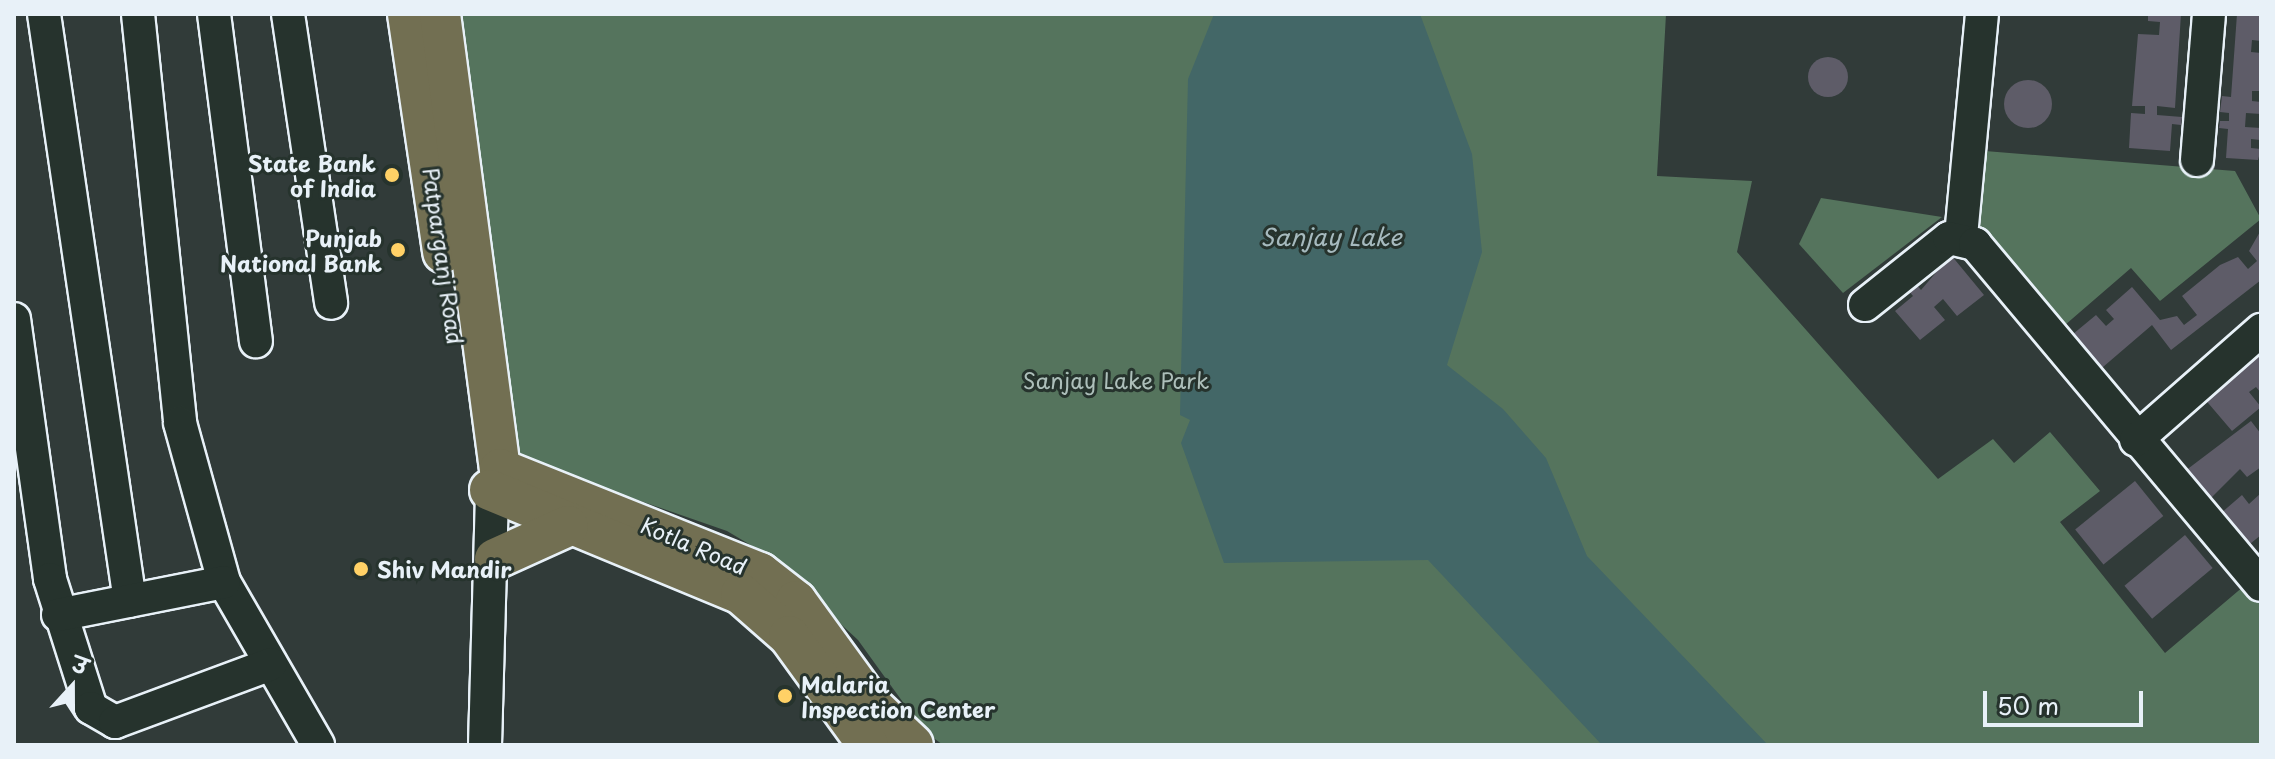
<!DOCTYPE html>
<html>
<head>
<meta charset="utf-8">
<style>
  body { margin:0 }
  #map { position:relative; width:2275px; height:759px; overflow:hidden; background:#313b39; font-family:"Playpen Sans","Playpen Sans Deva",sans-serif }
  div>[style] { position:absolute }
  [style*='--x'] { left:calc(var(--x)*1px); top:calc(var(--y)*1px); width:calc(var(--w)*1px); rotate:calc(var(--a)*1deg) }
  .green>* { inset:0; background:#55745d }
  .water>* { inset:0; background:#436767 }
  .building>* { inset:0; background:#5e5c68; transform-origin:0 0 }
  .round { border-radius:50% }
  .roads { filter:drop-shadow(2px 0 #e8f1f8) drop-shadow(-2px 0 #e8f1f8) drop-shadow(0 2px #e8f1f8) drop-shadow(0 -2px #e8f1f8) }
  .minor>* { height:32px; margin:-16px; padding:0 16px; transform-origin:16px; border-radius:16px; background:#26332d }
  .major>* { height:40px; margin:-20px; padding:0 20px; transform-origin:20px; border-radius:20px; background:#726f52 }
  .dots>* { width:22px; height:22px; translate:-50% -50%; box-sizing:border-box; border:4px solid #26332d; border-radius:50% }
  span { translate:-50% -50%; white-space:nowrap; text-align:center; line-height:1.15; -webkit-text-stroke:6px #26332d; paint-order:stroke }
  .poi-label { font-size:22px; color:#e8f1f8; font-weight:700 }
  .right { translate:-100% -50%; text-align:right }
  .left { translate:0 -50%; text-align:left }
  .street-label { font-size:22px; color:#e8f1f8 }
  .park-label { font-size:22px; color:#adbfba }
  .water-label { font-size:24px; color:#a6babe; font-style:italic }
  .frame { position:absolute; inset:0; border:16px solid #e8f1f8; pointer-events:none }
  .north { position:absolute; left:32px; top:647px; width:80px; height:80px; -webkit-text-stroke:6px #26332d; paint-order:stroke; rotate:21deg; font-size:22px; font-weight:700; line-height:32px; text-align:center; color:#e8f1f8 }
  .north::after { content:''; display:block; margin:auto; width:28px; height:36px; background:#e8f1f8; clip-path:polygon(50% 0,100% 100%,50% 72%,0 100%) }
  .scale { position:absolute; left:1983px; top:691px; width:160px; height:36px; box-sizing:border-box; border:4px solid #e8f1f8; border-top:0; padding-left:10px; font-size:24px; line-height:28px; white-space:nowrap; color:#e8f1f8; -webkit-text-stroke:6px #26332d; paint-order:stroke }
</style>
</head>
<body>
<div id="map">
  <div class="green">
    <div style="clip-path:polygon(452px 14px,1666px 14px,1657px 176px,1752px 181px,1737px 252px,1938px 479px,1993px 439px,2014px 463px,2050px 432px,2100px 491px,2060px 522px,2165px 653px,2244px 586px,2261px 598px,2261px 745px,943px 745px,923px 730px,858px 640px,764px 553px,727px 531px,511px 456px)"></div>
    <div style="clip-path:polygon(1985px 151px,2235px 171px,2261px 219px,2160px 301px,2131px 268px,2065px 325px,1980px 227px)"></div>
    <div style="clip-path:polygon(1821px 198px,1942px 217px,1843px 293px,1799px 244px)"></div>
  </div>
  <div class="water">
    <div style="clip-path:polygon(1214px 14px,1420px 14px,1472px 154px,1482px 252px,1447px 365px,1503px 409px,1546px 458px,1587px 556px,1768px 745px,1602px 745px,1428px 560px,1224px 563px,1181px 443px,1190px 420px,1180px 415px,1188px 79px)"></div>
  </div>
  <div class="building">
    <div style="clip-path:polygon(2148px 14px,2181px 14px,2175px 108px,2157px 106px,2157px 115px,2182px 117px,2181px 125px,2172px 124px,2170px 151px,2129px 148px,2131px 113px,2145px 114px,2145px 106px,2132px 106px,2138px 34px,2159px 35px,2160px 22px,2148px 21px)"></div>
    <div style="clip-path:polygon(2237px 14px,2261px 14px,2261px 41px,2252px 40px,2251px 52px,2261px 53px,2261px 91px,2252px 91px,2252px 101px,2261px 102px,2261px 114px,2246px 113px,2245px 127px,2261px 128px,2260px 140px,2251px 139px,2251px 148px,2261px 149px,2258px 160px,2226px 158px,2228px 129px,2219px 128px,2220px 121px,2229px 121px,2229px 113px,2220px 112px,2222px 96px,2231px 97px)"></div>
    <div class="round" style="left:1808px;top:57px;width:40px;height:40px"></div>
    <div class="round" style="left:2004px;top:80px;width:48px;height:48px"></div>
    <div style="clip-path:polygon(2261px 230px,2261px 280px,2171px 350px,2152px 325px,2096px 373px,2067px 339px,2096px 315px,2106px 326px,2114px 319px,2106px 310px,2132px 287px,2160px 320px,2177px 316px,2184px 325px,2197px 315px,2182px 296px,2220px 265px,2238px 257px,2248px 269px,2257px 261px,2249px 251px)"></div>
    <div style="clip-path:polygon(1951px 255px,1984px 295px,1957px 316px,1943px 299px,1934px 307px,1945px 320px,1920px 340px,1895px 311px,1913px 296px,1907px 289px,1915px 283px,1921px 290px)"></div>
    <div style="clip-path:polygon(2261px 348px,2261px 393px,2256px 387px,2249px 392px,2261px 407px,2232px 431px,2203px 397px)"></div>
    <div style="clip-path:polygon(2251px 421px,2261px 434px,2261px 467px,2247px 477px,2240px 469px,2208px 501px,2185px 471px)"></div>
    <div style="left:2135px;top:481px;width:45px;height:77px;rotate:51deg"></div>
    <div style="clip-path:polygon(2261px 493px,2261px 535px,2240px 552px,2213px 520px,2242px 495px,2249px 504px)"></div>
    <div style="left:2185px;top:535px;width:43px;height:79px;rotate:50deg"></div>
  </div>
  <div class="roads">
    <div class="minor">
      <div style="--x:44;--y:14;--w:593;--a:81.67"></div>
      <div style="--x:138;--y:14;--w:411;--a:84.1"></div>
      <div style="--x:180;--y:423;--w:165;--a:74.5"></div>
      <div style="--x:224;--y:582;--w:188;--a:60"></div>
      <div style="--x:214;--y:14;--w:330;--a:82.7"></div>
      <div style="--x:288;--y:14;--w:292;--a:81.5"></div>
      <div style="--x:2197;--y:160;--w:146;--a:-85.3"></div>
      <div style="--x:1961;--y:236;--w:223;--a:-84.6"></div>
      <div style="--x:1865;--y:305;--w:107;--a:-38.6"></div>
      <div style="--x:1949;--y:238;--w:27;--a:13"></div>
      <div style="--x:1975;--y:244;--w:445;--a:50"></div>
      <div style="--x:14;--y:319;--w:262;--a:82.1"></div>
      <div style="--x:50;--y:579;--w:135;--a:72.4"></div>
      <div style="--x:91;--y:708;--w:28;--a:30"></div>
      <div style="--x:115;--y:722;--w:166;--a:-20.4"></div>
      <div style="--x:2136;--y:440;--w:167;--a:-41.3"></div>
      <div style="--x:58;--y:615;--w:169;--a:-11.2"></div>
      <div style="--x:485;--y:745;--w:251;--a:-88.4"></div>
      <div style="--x:492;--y:494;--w:25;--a:-72"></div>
    </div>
    <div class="major">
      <div style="--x:408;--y:14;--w:241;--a:81.6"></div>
      <div style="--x:440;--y:14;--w:459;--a:82.5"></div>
      <div style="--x:500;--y:469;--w:280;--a:21.8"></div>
      <div style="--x:760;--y:573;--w:46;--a:37.9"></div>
      <div style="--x:796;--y:601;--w:131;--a:54"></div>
      <div style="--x:873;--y:707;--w:55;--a:43.5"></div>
      <div style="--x:490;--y:490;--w:272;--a:22.5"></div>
      <div style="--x:741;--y:594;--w:64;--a:41.2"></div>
      <div style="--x:789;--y:636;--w:135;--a:54.1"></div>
      <div style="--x:495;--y:559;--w:80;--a:-24.3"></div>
    </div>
  </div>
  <div class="dots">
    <div style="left:392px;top:175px;background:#ffd166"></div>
    <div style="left:398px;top:250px;background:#ffd166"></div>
    <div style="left:361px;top:569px;background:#ffd166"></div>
    <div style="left:785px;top:696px;background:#ffd166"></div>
  </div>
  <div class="poi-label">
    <span class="right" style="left:376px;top:175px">State Bank<br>of India</span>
    <span class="right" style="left:382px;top:250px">Punjab<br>National Bank</span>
    <span class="left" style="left:377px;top:569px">Shiv Mandir</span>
    <span class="left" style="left:801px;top:696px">Malaria<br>Inspection Center</span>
  </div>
  <div class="street-label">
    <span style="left:444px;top:256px;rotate:82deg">Patparganj Road</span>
    <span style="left:694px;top:545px;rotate:23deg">Kotla Road</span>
  </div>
  <div class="park-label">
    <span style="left:1116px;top:380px">Sanjay Lake Park</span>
  </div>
  <div class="water-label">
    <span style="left:1331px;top:237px">Sanjay Lake</span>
  </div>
  <div class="frame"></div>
  <div class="north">उ</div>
  <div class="scale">50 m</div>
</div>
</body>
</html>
